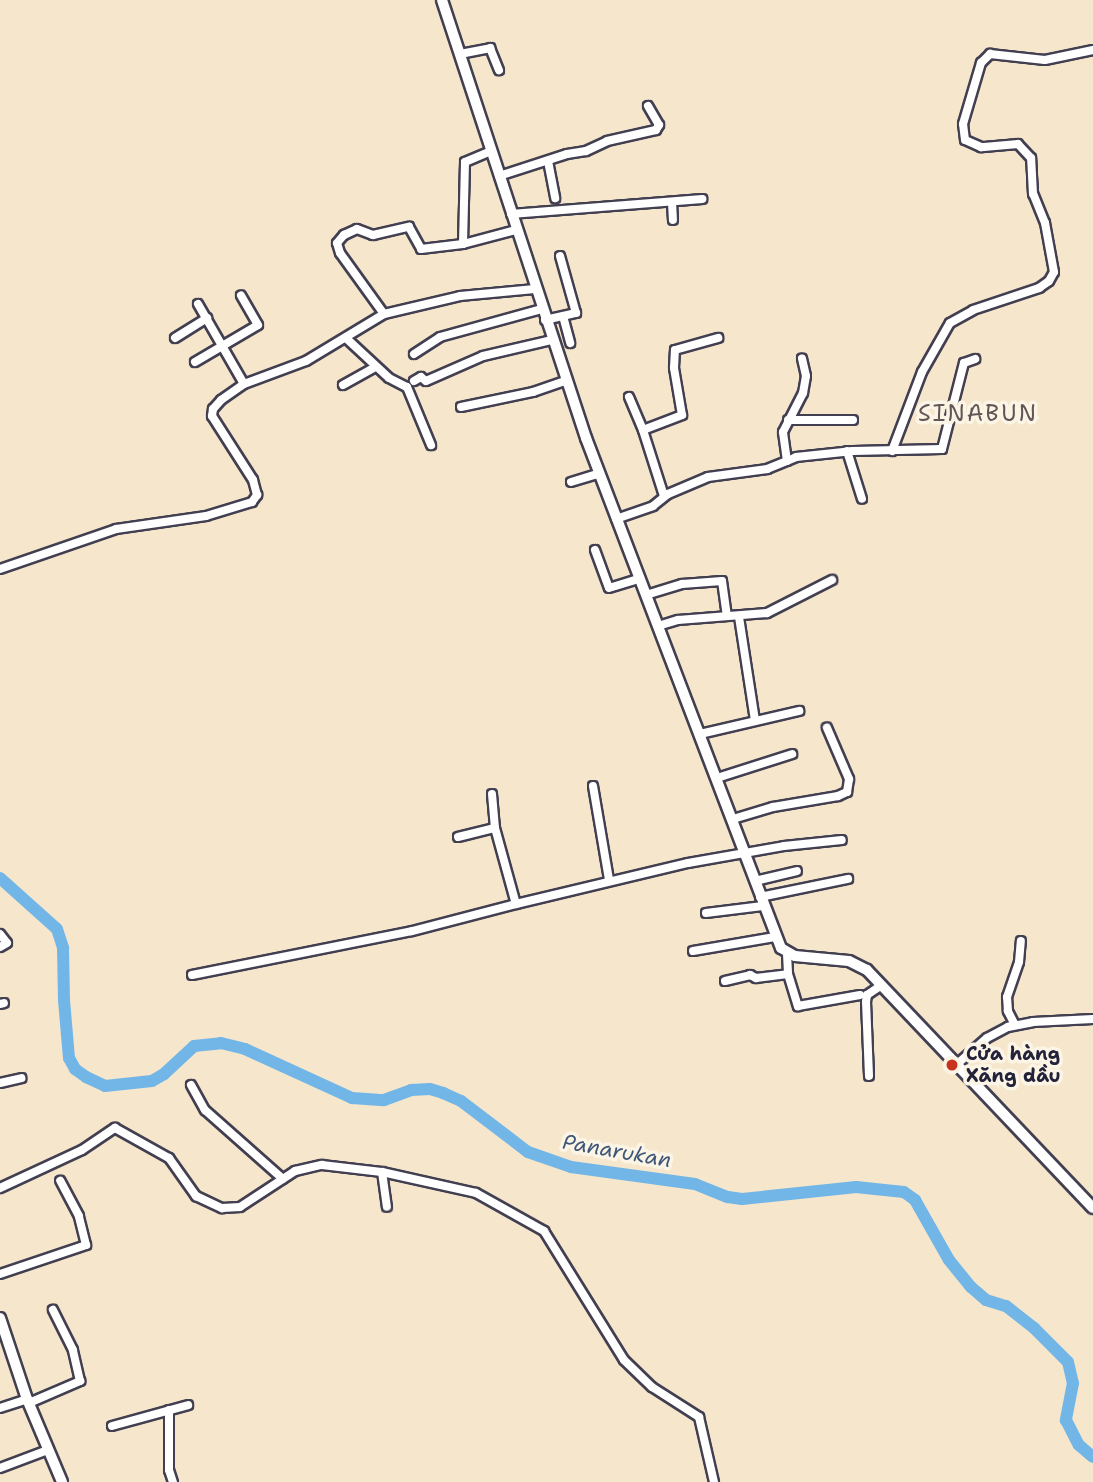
<!DOCTYPE html>
<html>
<head>
<meta charset="utf-8">
<style>
  body { margin:0 }
  #map { position:relative; width:1093px; height:1482px; overflow:hidden; background:#f5e6cc; font-family:"Shantell Sans",sans-serif }
  div>[style] { position:absolute }
  [style*='--x'] { left:calc(var(--x)*1px); top:calc(var(--y)*1px); width:calc(var(--w)*1px); rotate:calc(var(--a)*1deg) }
  .river>* { height:12px; margin:-6px; padding:0 6px; transform-origin:6px; border-radius:6px; background:#71b6e7 }
  .roads { filter:drop-shadow(2px 0 #423f51) drop-shadow(-2px 0 #423f51) drop-shadow(0 2px #423f51) drop-shadow(0 -2px #423f51) }
  .minor>* { height:8px; margin:-4px; padding:0 4px; transform-origin:4px; border-radius:4px; background:#fff }
  .tertiary>* { height:10px; margin:-5px; padding:0 5px; transform-origin:5px; border-radius:5px; background:#fff }
  .dots>* { width:19px; height:19px; translate:-50% -50%; box-sizing:border-box; border:4px solid #fcf5e5; border-radius:50% }
  span { translate:-50% -50%; white-space:nowrap; text-align:center; line-height:1.15; -webkit-text-stroke:7px #fcf5e5; paint-order:stroke }
  .poi-label { font-size:19px; color:#22223b; font-weight:700 }
  .left { translate:0 -50%; text-align:left }
  .water-label { font-size:21px; color:#3e5677; font-style:italic }
  .quarter-label { font-size:23px; color:#635656; letter-spacing:2px }
</style>
</head>
<body>
<div id="map">
  <div class="river">
    <div style="--x:0;--y:878;--w:76;--a:41.8"></div>
    <div style="--x:57;--y:929;--w:20;--a:72"></div>
    <div style="--x:63;--y:948;--w:52;--a:88.9"></div>
    <div style="--x:64;--y:1000;--w:58;--a:85.1"></div>
    <div style="--x:69;--y:1058;--w:13;--a:61"></div>
    <div style="--x:75;--y:1069;--w:14;--a:36"></div>
    <div style="--x:86;--y:1077;--w:21;--a:25"></div>
    <div style="--x:105;--y:1086;--w:47;--a:-6.1"></div>
    <div style="--x:152;--y:1081;--w:14;--a:-30"></div>
    <div style="--x:164;--y:1074;--w:41;--a:-43"></div>
    <div style="--x:194;--y:1046;--w:27;--a:-6"></div>
    <div style="--x:221;--y:1043;--w:25;--a:14"></div>
    <div style="--x:245;--y:1049;--w:118;--a:24.6"></div>
    <div style="--x:352;--y:1098;--w:32;--a:4"></div>
    <div style="--x:384;--y:1100;--w:29;--a:-20"></div>
    <div style="--x:411;--y:1090;--w:19;--a:-3"></div>
    <div style="--x:430;--y:1089;--w:14;--a:17"></div>
    <div style="--x:443;--y:1093;--w:20;--a:24"></div>
    <div style="--x:461;--y:1101;--w:84;--a:37.3"></div>
    <div style="--x:528;--y:1152;--w:46;--a:19.2"></div>
    <div style="--x:571;--y:1167;--w:125;--a:7.8"></div>
    <div style="--x:695;--y:1184;--w:35;--a:22"></div>
    <div style="--x:728;--y:1197;--w:14;--a:8"></div>
    <div style="--x:742;--y:1199;--w:115;--a:-6"></div>
    <div style="--x:856;--y:1187;--w:48;--a:5.9"></div>
    <div style="--x:904;--y:1192;--w:14;--a:36"></div>
    <div style="--x:915;--y:1200;--w:69;--a:60.5"></div>
    <div style="--x:949;--y:1260;--w:35;--a:51"></div>
    <div style="--x:971;--y:1287;--w:20;--a:41"></div>
    <div style="--x:986;--y:1300;--w:21;--a:17"></div>
    <div style="--x:1006;--y:1306;--w:36;--a:38"></div>
    <div style="--x:1034;--y:1328;--w:48;--a:45"></div>
    <div style="--x:1068;--y:1362;--w:22;--a:77"></div>
    <div style="--x:1073;--y:1383;--w:38;--a:101"></div>
    <div style="--x:1066;--y:1420;--w:28;--a:63"></div>
    <div style="--x:1079;--y:1445;--w:18;--a:41"></div>
  </div>
  <div class="roads">
    <div class="minor">
      <div style="--x:460;--y:54;--w:31;--a:-11"></div>
      <div style="--x:490;--y:48;--w:24;--a:68"></div>
      <div style="--x:548;--y:161;--w:38;--a:79"></div>
      <div style="--x:499;--y:176;--w:71;--a:-17.9"></div>
      <div style="--x:567;--y:154;--w:19;--a:-9"></div>
      <div style="--x:586;--y:151;--w:23;--a:-25"></div>
      <div style="--x:607;--y:141;--w:50;--a:-12.7"></div>
      <div style="--x:656;--y:130;--w:6;--a:-59"></div>
      <div style="--x:659;--y:125;--w:22;--a:-120"></div>
      <div style="--x:672;--y:202;--w:18;--a:87"></div>
      <div style="--x:511;--y:214;--w:192;--a:-4.5"></div>
      <div style="--x:463;--y:244;--w:82;--a:-88.6"></div>
      <div style="--x:465;--y:162;--w:28;--a:-23"></div>
      <div style="--x:198;--y:304;--w:92;--a:60.1"></div>
      <div style="--x:384;--y:314;--w:75;--a:-125.8"></div>
      <div style="--x:340;--y:253;--w:10;--a:-107"></div>
      <div style="--x:337;--y:243;--w:11;--a:-49"></div>
      <div style="--x:344;--y:235;--w:14;--a:-25"></div>
      <div style="--x:357;--y:229;--w:17;--a:21"></div>
      <div style="--x:373;--y:235;--w:37;--a:-13"></div>
      <div style="--x:409;--y:227;--w:25;--a:61"></div>
      <div style="--x:421;--y:249;--w:42;--a:-6.8"></div>
      <div style="--x:463;--y:244;--w:55;--a:-14.8"></div>
      <div style="--x:563;--y:316;--w:28;--a:75"></div>
      <div style="--x:545;--y:320;--w:32;--a:-13"></div>
      <div style="--x:576;--y:313;--w:59;--a:-105.7"></div>
      <div style="--x:175;--y:338;--w:38;--a:-32"></div>
      <div style="--x:347;--y:339;--w:57;--a:42.9"></div>
      <div style="--x:389;--y:378;--w:20;--a:27"></div>
      <div style="--x:407;--y:387;--w:63;--a:67.5"></div>
      <div style="--x:414;--y:354;--w:31;--a:-33"></div>
      <div style="--x:440;--y:337;--w:106;--a:-15.4"></div>
      <div style="--x:195;--y:362;--w:73;--a:-30.4"></div>
      <div style="--x:258;--y:325;--w:34;--a:-120"></div>
      <div style="--x:414;--y:381;--w:8;--a:-30"></div>
      <div style="--x:421;--y:377;--w:6;--a:39"></div>
      <div style="--x:426;--y:381;--w:62;--a:-23.7"></div>
      <div style="--x:483;--y:356;--w:71;--a:-13.1"></div>
      <div style="--x:343;--y:385;--w:37;--a:-29"></div>
      <div style="--x:629;--y:397;--w:36;--a:67"></div>
      <div style="--x:461;--y:407;--w:74;--a:-11.8"></div>
      <div style="--x:533;--y:392;--w:36;--a:-19"></div>
      <div style="--x:788;--y:420;--w:65;--a:0"></div>
      <div style="--x:847;--y:451;--w:50;--a:72.6"></div>
      <div style="--x:892;--y:451;--w:85;--a:-69.2"></div>
      <div style="--x:922;--y:372;--w:56;--a:-60.3"></div>
      <div style="--x:950;--y:323;--w:26;--a:-29"></div>
      <div style="--x:973;--y:310;--w:70;--a:-18.4"></div>
      <div style="--x:1039;--y:288;--w:12;--a:-35"></div>
      <div style="--x:1049;--y:281;--w:10;--a:-61"></div>
      <div style="--x:1054;--y:272;--w:50;--a:-100.4"></div>
      <div style="--x:1045;--y:223;--w:31;--a:-112"></div>
      <div style="--x:1033;--y:194;--w:36;--a:-93"></div>
      <div style="--x:1031;--y:158;--w:19;--a:-133"></div>
      <div style="--x:1018;--y:144;--w:37;--a:175"></div>
      <div style="--x:981;--y:147;--w:17;--a:-156"></div>
      <div style="--x:965;--y:140;--w:16;--a:-97"></div>
      <div style="--x:963;--y:124;--w:64;--a:-73.6"></div>
      <div style="--x:981;--y:63;--w:13;--a:-45"></div>
      <div style="--x:990;--y:54;--w:55;--a:6.2"></div>
      <div style="--x:1045;--y:60;--w:49;--a:-11.8"></div>
      <div style="--x:787;--y:461;--w:29;--a:-98"></div>
      <div style="--x:783;--y:432;--w:44;--a:-62.9"></div>
      <div style="--x:803;--y:393;--w:17;--a:-80"></div>
      <div style="--x:806;--y:376;--w:18;--a:-103"></div>
      <div style="--x:571;--y:482;--w:28;--a:-17"></div>
      <div style="--x:664;--y:496;--w:69;--a:-107.7"></div>
      <div style="--x:643;--y:430;--w:42;--a:-21"></div>
      <div style="--x:682;--y:415;--w:48;--a:-99.7"></div>
      <div style="--x:674;--y:368;--w:18;--a:-87"></div>
      <div style="--x:675;--y:350;--w:45;--a:-15.6"></div>
      <div style="--x:616;--y:519;--w:39;--a:-19"></div>
      <div style="--x:653;--y:506;--w:19;--a:-39"></div>
      <div style="--x:668;--y:494;--w:43;--a:-23"></div>
      <div style="--x:708;--y:477;--w:60;--a:-7.7"></div>
      <div style="--x:767;--y:469;--w:31;--a:-22"></div>
      <div style="--x:796;--y:457;--w:57;--a:-6"></div>
      <div style="--x:853;--y:451;--w:89;--a:-1.3"></div>
      <div style="--x:942;--y:449;--w:89;--a:-75.7"></div>
      <div style="--x:964;--y:363;--w:12;--a:-20"></div>
      <div style="--x:595;--y:550;--w:40;--a:69.8"></div>
      <div style="--x:609;--y:588;--w:31;--a:-17"></div>
      <div style="--x:0;--y:569;--w:123;--a:-19"></div>
      <div style="--x:116;--y:529;--w:91;--a:-8.2"></div>
      <div style="--x:206;--y:516;--w:48;--a:-16.9"></div>
      <div style="--x:252;--y:502;--w:9;--a:-54"></div>
      <div style="--x:257;--y:495;--w:16;--a:-105"></div>
      <div style="--x:253;--y:480;--w:76;--a:-122.6"></div>
      <div style="--x:212;--y:416;--w:7;--a:-82"></div>
      <div style="--x:213;--y:409;--w:12;--a:-48"></div>
      <div style="--x:221;--y:400;--w:28;--a:-35"></div>
      <div style="--x:244;--y:384;--w:66;--a:-20.4"></div>
      <div style="--x:306;--y:361;--w:91;--a:-31.1"></div>
      <div style="--x:384;--y:314;--w:78;--a:-13.3"></div>
      <div style="--x:460;--y:296;--w:75;--a:-5.3"></div>
      <div style="--x:646;--y:595;--w:38;--a:-17"></div>
      <div style="--x:682;--y:584;--w:40;--a:-4.3"></div>
      <div style="--x:722;--y:581;--w:35;--a:82"></div>
      <div style="--x:739;--y:617;--w:104;--a:81.2"></div>
      <div style="--x:658;--y:626;--w:21;--a:-17"></div>
      <div style="--x:678;--y:620;--w:89;--a:-4.5"></div>
      <div style="--x:767;--y:613;--w:73;--a:-26.9"></div>
      <div style="--x:700;--y:734;--w:102;--a:-13.1"></div>
      <div style="--x:717;--y:778;--w:79;--a:-17.7"></div>
      <div style="--x:593;--y:786;--w:95;--a:80.3"></div>
      <div style="--x:492;--y:794;--w:34;--a:85"></div>
      <div style="--x:495;--y:828;--w:79;--a:74.6"></div>
      <div style="--x:516;--y:904;--w:177;--a:-13.4"></div>
      <div style="--x:688;--y:863;--w:97;--a:-10"></div>
      <div style="--x:784;--y:846;--w:58;--a:-5.9"></div>
      <div style="--x:733;--y:819;--w:42;--a:-16.7"></div>
      <div style="--x:773;--y:807;--w:66;--a:-9.6"></div>
      <div style="--x:838;--y:796;--w:10;--a:-24"></div>
      <div style="--x:847;--y:792;--w:13;--a:-81"></div>
      <div style="--x:849;--y:779;--w:56;--a:-113.3"></div>
      <div style="--x:458;--y:837;--w:38;--a:-14"></div>
      <div style="--x:755;--y:881;--w:43;--a:-13.4"></div>
      <div style="--x:760;--y:897;--w:90;--a:-11.6"></div>
      <div style="--x:706;--y:913;--w:57;--a:-7"></div>
      <div style="--x:0;--y:934;--w:11;--a:52"></div>
      <div style="--x:7;--y:943;--w:8;--a:150"></div>
      <div style="--x:693;--y:951;--w:83;--a:-9.7"></div>
      <div style="--x:787;--y:954;--w:20;--a:87"></div>
      <div style="--x:788;--y:974;--w:34;--a:73"></div>
      <div style="--x:798;--y:1006;--w:63;--a:-10.1"></div>
      <div style="--x:192;--y:975;--w:224;--a:-11.3"></div>
      <div style="--x:412;--y:931;--w:107;--a:-14.6"></div>
      <div style="--x:725;--y:981;--w:26;--a:-13"></div>
      <div style="--x:750;--y:975;--w:7;--a:27"></div>
      <div style="--x:756;--y:978;--w:32;--a:-7"></div>
      <div style="--x:0;--y:1004;--w:4;--a:-14"></div>
      <div style="--x:1015;--y:1025;--w:16;--a:-117"></div>
      <div style="--x:1008;--y:1011;--w:14;--a:-94"></div>
      <div style="--x:1007;--y:997;--w:37;--a:-71"></div>
      <div style="--x:1019;--y:962;--w:21;--a:-85"></div>
      <div style="--x:956;--y:1065;--w:41;--a:-41.1"></div>
      <div style="--x:987;--y:1038;--w:24;--a:-28"></div>
      <div style="--x:1008;--y:1027;--w:25;--a:-11"></div>
      <div style="--x:1033;--y:1022;--w:60;--a:-2.9"></div>
      <div style="--x:869;--y:1076;--w:74;--a:-92.3"></div>
      <div style="--x:866;--y:1002;--w:7;--a:-82"></div>
      <div style="--x:867;--y:995;--w:18;--a:-34"></div>
      <div style="--x:0;--y:1083;--w:22;--a:-13"></div>
      <div style="--x:191;--y:1085;--w:29;--a:61"></div>
      <div style="--x:205;--y:1110;--w:104;--a:41.5"></div>
      <div style="--x:382;--y:1172;--w:35;--a:82"></div>
      <div style="--x:0;--y:1188;--w:90;--a:-24.9"></div>
      <div style="--x:82;--y:1150;--w:40;--a:-34"></div>
      <div style="--x:115;--y:1128;--w:62;--a:29.1"></div>
      <div style="--x:169;--y:1158;--w:47;--a:54.6"></div>
      <div style="--x:196;--y:1196;--w:29;--a:25"></div>
      <div style="--x:222;--y:1208;--w:18;--a:-3"></div>
      <div style="--x:240;--y:1207;--w:66;--a:-33.2"></div>
      <div style="--x:295;--y:1171;--w:28;--a:-13"></div>
      <div style="--x:322;--y:1165;--w:60;--a:6.7"></div>
      <div style="--x:382;--y:1172;--w:96;--a:12.6"></div>
      <div style="--x:476;--y:1193;--w:78;--a:29.2"></div>
      <div style="--x:544;--y:1231;--w:152;--a:58.2"></div>
      <div style="--x:624;--y:1360;--w:39;--a:44"></div>
      <div style="--x:652;--y:1387;--w:56;--a:32.6"></div>
      <div style="--x:699;--y:1417;--w:67;--a:77"></div>
      <div style="--x:0;--y:1274;--w:91;--a:-18.6"></div>
      <div style="--x:86;--y:1245;--w:30;--a:-104"></div>
      <div style="--x:79;--y:1216;--w:40;--a:-118"></div>
      <div style="--x:29;--y:1403;--w:56;--a:-23.3"></div>
      <div style="--x:80;--y:1381;--w:32;--a:-103"></div>
      <div style="--x:73;--y:1350;--w:45;--a:-116.6"></div>
      <div style="--x:0;--y:1408;--w:28;--a:-18"></div>
      <div style="--x:169;--y:1410;--w:60;--a:90"></div>
      <div style="--x:169;--y:1470;--w:13;--a:72"></div>
      <div style="--x:112;--y:1426;--w:79;--a:-15.4"></div>
      <div style="--x:0;--y:1468;--w:51;--a:-20.6"></div>
    </div>
    <div class="tertiary">
      <div style="--x:442;--y:0;--w:461;--a:71.8"></div>
      <div style="--x:586;--y:438;--w:546;--a:69.08"></div>
      <div style="--x:781;--y:948;--w:16;--a:30"></div>
      <div style="--x:795;--y:956;--w:54;--a:5.3"></div>
      <div style="--x:849;--y:961;--w:20;--a:27"></div>
      <div style="--x:867;--y:970;--w:328;--a:46.5"></div>
      <div style="--x:0;--y:1318;--w:85;--a:71.6"></div>
      <div style="--x:27;--y:1399;--w:90;--a:67.1"></div>
    </div>
  </div>
  <div class="dots">
    <div style="left:952px;top:1065px;background:#c8321e"></div>
  </div>
  <div class="poi-label">
    <span class="left" style="left:966px;top:1065px">Cửa hàng<br>Xăng dầu</span>
  </div>
  <div class="water-label">
    <span style="left:617px;top:1151px;rotate:10deg">Panarukan</span>
  </div>
  <div class="quarter-label">
    <span style="left:978px;top:413px">SINABUN</span>
  </div>
</div>
</body>
</html>
